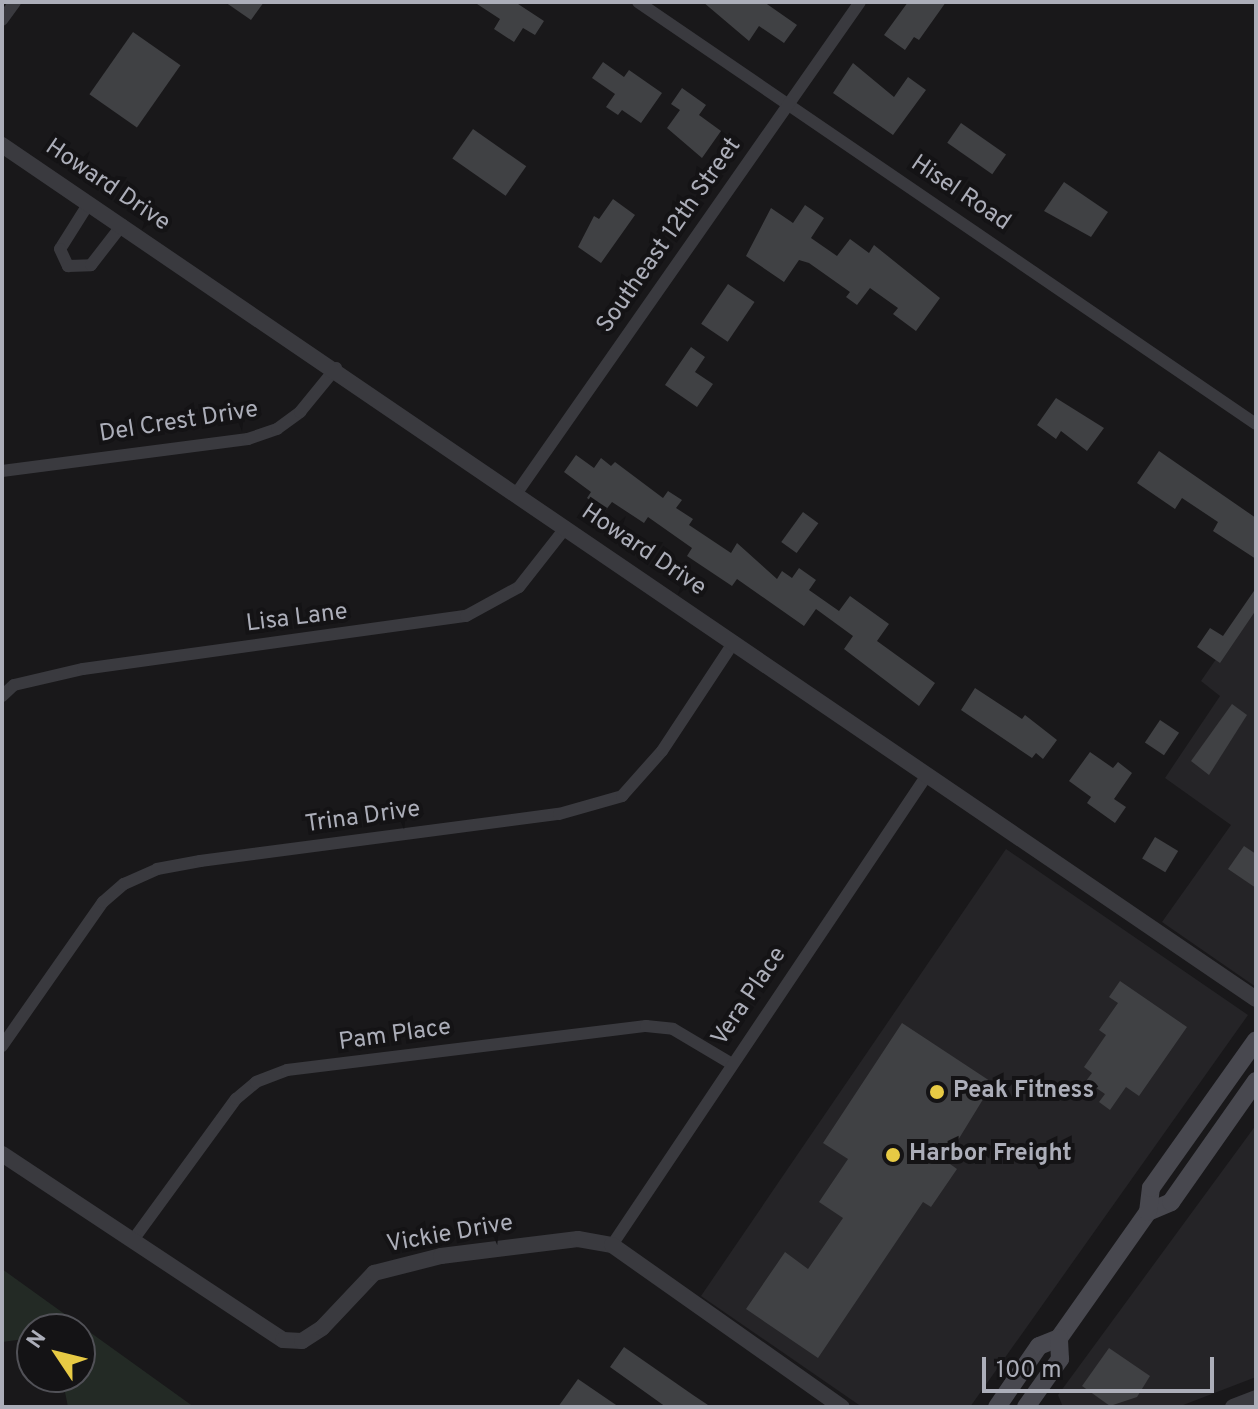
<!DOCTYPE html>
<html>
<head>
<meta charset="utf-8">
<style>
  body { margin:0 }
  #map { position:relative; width:1258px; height:1409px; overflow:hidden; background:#19181a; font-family:Overpass,sans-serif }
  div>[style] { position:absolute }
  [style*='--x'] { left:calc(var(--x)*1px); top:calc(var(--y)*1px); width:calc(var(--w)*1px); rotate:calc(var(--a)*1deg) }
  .built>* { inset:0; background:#252427 }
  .green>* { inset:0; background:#232a25 }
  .building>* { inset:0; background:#404144; transform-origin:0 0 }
  .minor>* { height:12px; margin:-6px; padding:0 6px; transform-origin:6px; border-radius:6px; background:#3a3a3f }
  .tertiary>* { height:16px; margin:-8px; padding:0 8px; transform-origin:8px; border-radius:8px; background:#3a3a3f }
  .secondary>* { height:18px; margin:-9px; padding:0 9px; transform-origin:9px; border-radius:9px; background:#48484f }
  .dots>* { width:22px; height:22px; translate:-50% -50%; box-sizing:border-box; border:4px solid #141315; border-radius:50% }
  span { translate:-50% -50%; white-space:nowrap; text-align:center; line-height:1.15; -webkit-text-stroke:8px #141315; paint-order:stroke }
  .street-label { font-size:24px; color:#acaeb9 }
  .poi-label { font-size:24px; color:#acaeb9; font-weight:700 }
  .left { translate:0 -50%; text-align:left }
  .frame { position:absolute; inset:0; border:4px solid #acaeb9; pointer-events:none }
  .north { position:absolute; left:16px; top:1313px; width:80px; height:80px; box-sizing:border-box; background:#141315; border:2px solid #515157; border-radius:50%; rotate:305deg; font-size:22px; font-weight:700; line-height:32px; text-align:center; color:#acaeb9 }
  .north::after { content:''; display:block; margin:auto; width:28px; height:36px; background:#e7ca44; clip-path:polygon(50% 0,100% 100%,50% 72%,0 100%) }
  .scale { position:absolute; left:982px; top:1357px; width:232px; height:36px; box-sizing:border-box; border:4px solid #acaeb9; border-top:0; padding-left:10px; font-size:24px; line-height:28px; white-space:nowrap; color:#acaeb9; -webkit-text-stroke:6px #141315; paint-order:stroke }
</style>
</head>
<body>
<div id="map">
  <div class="built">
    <div style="clip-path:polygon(1256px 601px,1256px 987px,1162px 922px,1231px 825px,1165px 778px,1220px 696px,1201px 681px)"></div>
    <div style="clip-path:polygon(1006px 849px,1248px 1015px,970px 1407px,862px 1407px,701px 1296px)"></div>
    <div style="clip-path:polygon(1256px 1125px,1256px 1377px,1178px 1407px,1063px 1407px,1058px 1395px)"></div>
  </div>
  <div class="green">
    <div style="clip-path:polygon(2px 1269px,194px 1407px,68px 1407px,62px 1377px,80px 1377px,80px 1329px,32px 1329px,32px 1338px,2px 1342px)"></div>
  </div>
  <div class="building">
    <div style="clip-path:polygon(225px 2px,264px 2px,251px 20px)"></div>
    <div style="clip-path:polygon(474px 2px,515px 2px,544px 21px,535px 35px,523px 28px,514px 42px,494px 29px,500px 19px)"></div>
    <div style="clip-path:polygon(703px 2px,764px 2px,797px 25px,784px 43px,759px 26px,749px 41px)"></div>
    <div style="clip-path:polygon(908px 2px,946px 2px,919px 40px,914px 37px,905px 50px,884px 35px)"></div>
    <div style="left:133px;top:32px;width:58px;height:76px;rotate:35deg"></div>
    <div style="clip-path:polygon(603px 62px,624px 77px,629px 70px,662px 93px,641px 123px,622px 110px,618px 115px,606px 107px,615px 94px,592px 78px)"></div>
    <div style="clip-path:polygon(853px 63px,894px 97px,908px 77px,926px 90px,893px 135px,833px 93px)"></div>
    <div style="clip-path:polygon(682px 88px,706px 105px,699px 115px,721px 131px,702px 158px,667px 128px,680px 110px,671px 104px)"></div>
    <div style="left:961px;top:123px;width:55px;height:24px;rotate:35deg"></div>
    <div style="left:473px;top:129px;width:65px;height:36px;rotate:35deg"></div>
    <div style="clip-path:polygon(1064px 182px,1108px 212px,1091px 237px,1044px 211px)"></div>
    <div style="clip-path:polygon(613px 199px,635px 215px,601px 263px,578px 247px,594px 216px,599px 219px)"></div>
    <div style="clip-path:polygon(805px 205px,824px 218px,811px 238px,837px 256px,850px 239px,869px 253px,874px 245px,940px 298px,916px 331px,893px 314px,898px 308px,870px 288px,857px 305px,846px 297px,850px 292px,809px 263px,799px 260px,784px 282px,746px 256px,771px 208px,793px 223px)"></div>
    <div style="left:728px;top:284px;width:32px;height:48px;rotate:34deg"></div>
    <div style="clip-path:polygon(691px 347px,705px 357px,695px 372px,713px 384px,697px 407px,665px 385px)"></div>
    <div style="clip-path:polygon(1056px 398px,1104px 428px,1087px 451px,1061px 431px,1056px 439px,1037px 425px)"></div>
    <div style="clip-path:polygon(1159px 451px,1256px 518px,1256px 559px,1213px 531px,1218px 522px,1182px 498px,1175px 509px,1137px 483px)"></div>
    <div style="clip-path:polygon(576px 455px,594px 468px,601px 458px,611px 466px,615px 462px,663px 498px,668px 491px,682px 500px,676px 508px,693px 519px,689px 525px,731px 553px,737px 543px,777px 579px,782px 571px,792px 578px,799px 568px,816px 580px,809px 590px,839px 611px,850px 596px,889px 624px,877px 641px,935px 683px,919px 706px,844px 649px,853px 636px,816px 609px,804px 626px,737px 579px,732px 586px,687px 556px,692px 548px,648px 517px,644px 523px,612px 502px,605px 511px,587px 498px,591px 492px,564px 472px)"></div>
    <div style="left:803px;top:512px;width:19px;height:37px;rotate:36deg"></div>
    <div style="clip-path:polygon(1256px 588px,1256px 610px,1220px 663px,1197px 647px,1210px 628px,1223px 636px)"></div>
    <div style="clip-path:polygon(975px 688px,1022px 719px,1025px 715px,1057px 740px,1043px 759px,1036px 753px,1032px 758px,961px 710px)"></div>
    <div style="clip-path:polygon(1232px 704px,1247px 715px,1209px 775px,1191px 761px)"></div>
    <div style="left:1160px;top:720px;width:23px;height:27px;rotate:34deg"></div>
    <div style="clip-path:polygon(1090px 752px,1113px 768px,1118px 762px,1132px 773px,1114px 799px,1126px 807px,1115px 823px,1087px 803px,1091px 797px,1069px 781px)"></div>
    <div style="left:1155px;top:837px;width:27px;height:25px;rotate:31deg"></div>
    <div style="clip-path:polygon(1244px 846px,1256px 854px,1256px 888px,1228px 869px)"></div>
    <div style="clip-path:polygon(1120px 981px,1187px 1027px,1139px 1096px,1126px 1087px,1110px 1110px,1099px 1102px,1105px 1094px,1086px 1081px,1092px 1073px,1084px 1067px,1106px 1035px,1099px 1030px,1118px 1003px,1109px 997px)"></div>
    <div style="clip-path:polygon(902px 1023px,993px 1083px,955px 1145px,960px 1150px,950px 1164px,957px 1169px,931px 1207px,923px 1202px,818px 1358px,746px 1309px,785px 1252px,808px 1269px,843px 1218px,819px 1202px,848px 1159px,823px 1143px)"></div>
    <div style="clip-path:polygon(624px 1347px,693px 1395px,711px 1407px,666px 1407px,610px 1367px)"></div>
    <div style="clip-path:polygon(1109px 1348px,1150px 1376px,1137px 1397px,1110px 1406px,1082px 1386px)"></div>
    <div style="clip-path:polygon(578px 1379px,619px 1407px,558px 1407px)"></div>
  </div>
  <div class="minor">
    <div style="--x:638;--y:2;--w:748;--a:34.33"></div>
    <div style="--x:2;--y:20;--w:22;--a:-54"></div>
    <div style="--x:89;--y:203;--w:54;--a:122.2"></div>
    <div style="--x:60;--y:249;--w:19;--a:65"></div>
    <div style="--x:68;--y:266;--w:23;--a:-2"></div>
    <div style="--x:91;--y:265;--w:51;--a:-52.2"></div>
    <div style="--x:2;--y:471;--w:248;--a:-7.4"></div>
    <div style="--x:248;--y:439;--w:31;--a:-19"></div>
    <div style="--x:277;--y:429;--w:29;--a:-36"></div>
    <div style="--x:300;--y:412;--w:57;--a:-50.7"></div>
    <div style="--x:516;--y:494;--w:600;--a:-55.04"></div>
    <div style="--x:2;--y:696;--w:16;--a:-43"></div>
    <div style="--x:14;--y:685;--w:71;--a:-13.1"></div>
    <div style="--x:83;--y:669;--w:387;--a:-7.9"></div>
    <div style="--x:466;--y:616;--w:60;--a:-28.7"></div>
    <div style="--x:519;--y:587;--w:76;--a:-51.9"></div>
    <div style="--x:2;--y:1046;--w:176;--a:-55"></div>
    <div style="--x:103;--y:902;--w:28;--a:-41"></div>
    <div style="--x:124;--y:884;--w:36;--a:-24"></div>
    <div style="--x:157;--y:869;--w:44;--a:-10.5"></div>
    <div style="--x:200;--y:861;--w:362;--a:-7.5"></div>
    <div style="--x:559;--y:814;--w:66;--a:-15.9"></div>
    <div style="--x:622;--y:796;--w:60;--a:-48.4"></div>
    <div style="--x:662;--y:751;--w:131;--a:-56.6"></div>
    <div style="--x:133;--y:1240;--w:175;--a:-53.9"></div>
    <div style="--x:236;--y:1099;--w:26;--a:-40"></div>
    <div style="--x:256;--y:1082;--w:33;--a:-21"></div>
    <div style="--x:287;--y:1070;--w:362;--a:-7"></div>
    <div style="--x:646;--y:1026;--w:27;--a:6"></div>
    <div style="--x:673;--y:1029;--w:69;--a:30.7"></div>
    <div style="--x:612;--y:1245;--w:566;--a:-56.17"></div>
  </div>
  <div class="tertiary">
    <div style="--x:2;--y:145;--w:1517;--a:34.26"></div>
    <div style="--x:2;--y:1154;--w:337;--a:33.5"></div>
    <div style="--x:283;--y:1340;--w:19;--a:3"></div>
    <div style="--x:302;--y:1341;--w:24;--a:-33"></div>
    <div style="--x:322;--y:1328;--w:76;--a:-46.6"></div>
    <div style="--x:374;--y:1273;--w:69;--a:-14.2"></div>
    <div style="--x:441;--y:1256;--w:138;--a:-7.1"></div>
    <div style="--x:578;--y:1239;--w:35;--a:10"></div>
    <div style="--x:612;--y:1245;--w:281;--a:35.2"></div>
    <div style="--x:1233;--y:1407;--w:25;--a:-21"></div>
  </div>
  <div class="secondary">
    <div style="--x:1148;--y:1212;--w:25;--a:-23"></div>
    <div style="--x:1171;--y:1202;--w:148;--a:-54.9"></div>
    <div style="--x:997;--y:1407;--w:74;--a:-55.5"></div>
    <div style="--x:1039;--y:1346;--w:22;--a:-22"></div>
    <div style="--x:1059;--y:1338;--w:154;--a:-54.8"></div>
    <div style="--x:1148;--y:1212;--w:24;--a:-83"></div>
    <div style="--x:1151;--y:1188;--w:181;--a:-54.6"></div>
    <div style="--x:1026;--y:1407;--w:59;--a:-54.7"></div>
    <div style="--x:1060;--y:1359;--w:21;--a:-93"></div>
  </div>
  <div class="dots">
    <div style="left:937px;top:1092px;background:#e7ca44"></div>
    <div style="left:893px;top:1155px;background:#e7ca44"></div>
  </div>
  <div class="street-label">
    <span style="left:107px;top:186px;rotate:34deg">Howard Drive</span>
    <span style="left:960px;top:194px;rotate:34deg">Hisel Road</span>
    <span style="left:670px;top:236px;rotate:-55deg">Southeast 12th Street</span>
    <span style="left:179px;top:423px;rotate:-9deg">Del Crest Drive</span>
    <span style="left:643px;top:551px;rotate:34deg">Howard Drive</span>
    <span style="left:297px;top:619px;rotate:-7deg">Lisa Lane</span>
    <span style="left:363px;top:818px;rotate:-8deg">Trina Drive</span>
    <span style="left:750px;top:997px;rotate:-56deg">Vera Place</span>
    <span style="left:395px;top:1036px;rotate:-8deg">Pam Place</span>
    <span style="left:450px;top:1235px;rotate:-10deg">Vickie Drive</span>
  </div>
  <div class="poi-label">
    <span class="left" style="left:953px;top:1092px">Peak Fitness</span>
    <span class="left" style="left:909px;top:1155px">Harbor Freight</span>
  </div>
  <div class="frame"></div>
  <div class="north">N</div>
  <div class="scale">100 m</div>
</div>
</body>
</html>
